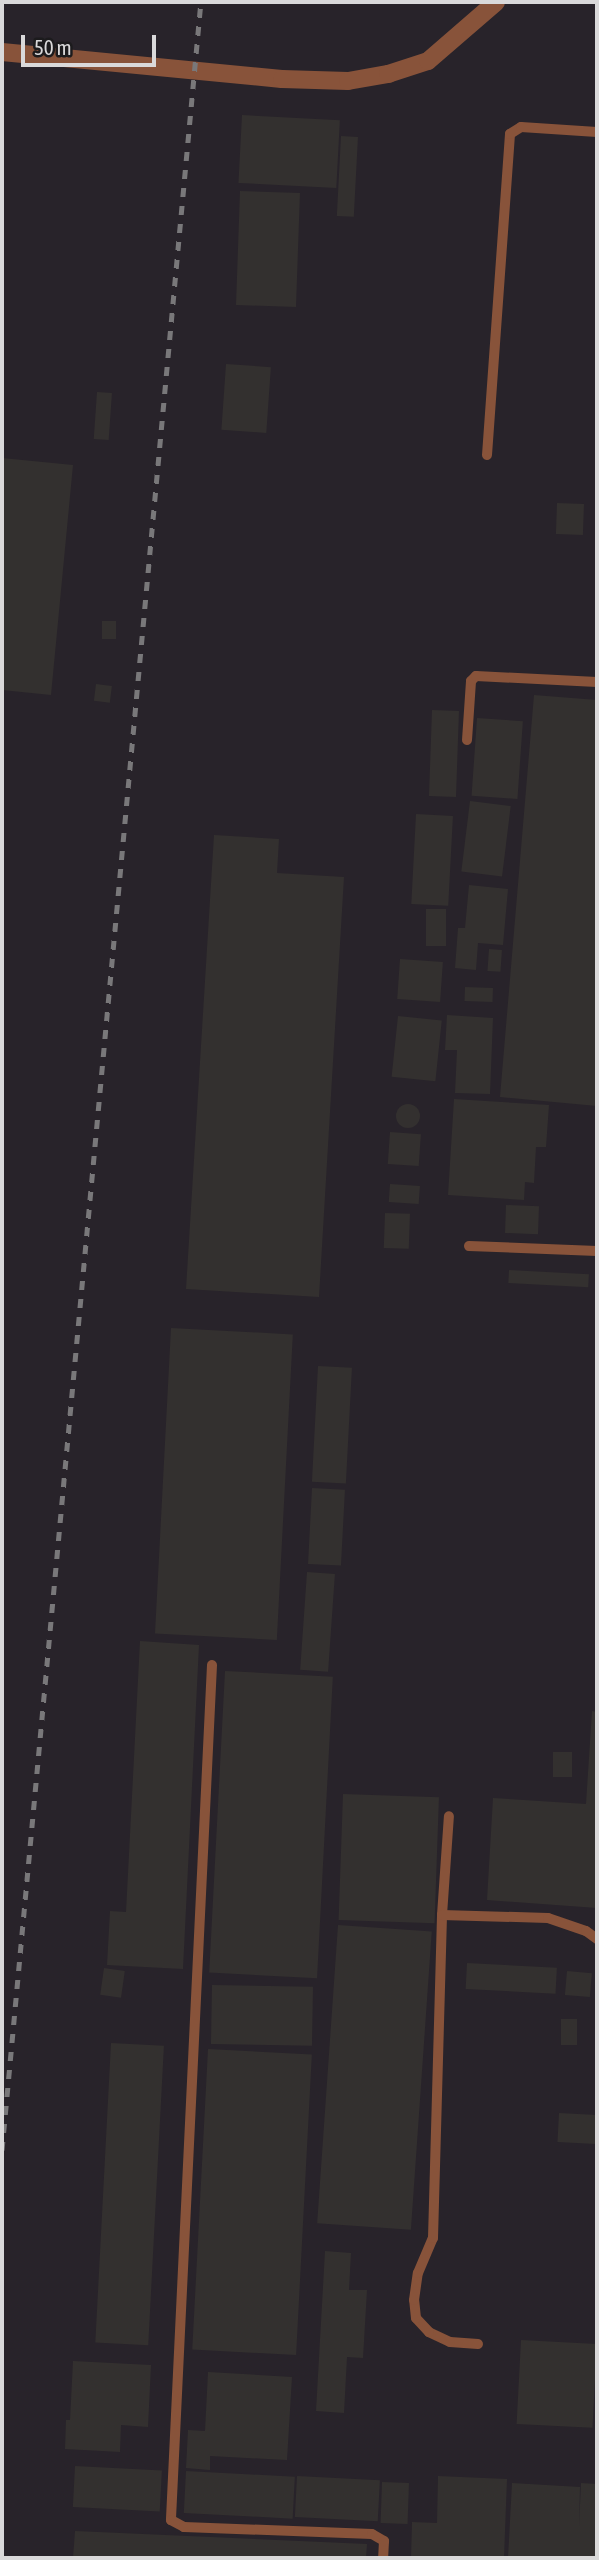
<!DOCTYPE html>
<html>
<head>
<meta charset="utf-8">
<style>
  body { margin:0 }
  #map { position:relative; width:599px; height:2560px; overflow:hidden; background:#1c1b1d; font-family:"Asap Condensed",sans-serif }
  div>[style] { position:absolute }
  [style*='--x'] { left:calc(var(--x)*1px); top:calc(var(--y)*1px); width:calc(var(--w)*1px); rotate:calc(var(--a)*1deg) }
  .built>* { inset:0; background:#28232a; transform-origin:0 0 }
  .building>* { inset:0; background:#33302f; transform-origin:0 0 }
  .round { border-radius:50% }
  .lane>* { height:10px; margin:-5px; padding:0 5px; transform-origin:5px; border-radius:5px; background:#88533a }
  .street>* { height:18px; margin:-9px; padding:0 9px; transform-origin:9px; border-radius:9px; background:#88533a }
  .rail>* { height:5px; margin-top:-2.5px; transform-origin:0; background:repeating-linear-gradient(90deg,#79787a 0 9px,transparent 0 18px) }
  span { translate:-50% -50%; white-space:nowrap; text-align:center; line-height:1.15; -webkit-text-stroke:5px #1c1b1d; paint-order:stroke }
  .frame { position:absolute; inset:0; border:4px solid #dad9da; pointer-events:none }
  .scale { position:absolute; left:21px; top:35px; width:135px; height:32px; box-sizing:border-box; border:4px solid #dad9da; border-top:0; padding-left:9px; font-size:21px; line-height:24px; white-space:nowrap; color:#dad9da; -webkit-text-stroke:5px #1c1b1d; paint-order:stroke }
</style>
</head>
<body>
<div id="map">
  <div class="built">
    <div style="left:2px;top:2px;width:595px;height:2556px"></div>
  </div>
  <div class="building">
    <div style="left:242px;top:115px;width:98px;height:68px;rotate:3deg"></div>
    <div style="left:341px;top:136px;width:17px;height:80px;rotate:3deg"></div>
    <div style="left:240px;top:191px;width:60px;height:114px;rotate:2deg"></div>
    <div style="left:226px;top:364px;width:45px;height:66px;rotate:4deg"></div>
    <div style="left:97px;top:392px;width:15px;height:47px;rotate:4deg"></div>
    <div style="clip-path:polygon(2px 458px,73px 465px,51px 695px,2px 690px)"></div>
    <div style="left:557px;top:503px;width:27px;height:31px;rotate:2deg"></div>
    <div style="left:102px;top:621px;width:14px;height:18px"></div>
    <div style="left:96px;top:684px;width:16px;height:17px;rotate:7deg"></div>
    <div style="clip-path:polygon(534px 695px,597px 700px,597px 1106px,500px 1097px)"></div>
    <div style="left:432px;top:710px;width:27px;height:86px;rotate:2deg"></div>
    <div style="left:477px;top:718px;width:46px;height:78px;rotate:4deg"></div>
    <div style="left:470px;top:801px;width:41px;height:71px;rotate:7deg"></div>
    <div style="left:416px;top:814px;width:37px;height:90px;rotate:3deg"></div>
    <div style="clip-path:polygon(214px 835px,279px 839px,277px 873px,344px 877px,319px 1297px,186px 1289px)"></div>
    <div style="clip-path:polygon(469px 885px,508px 889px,503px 945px,478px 943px,476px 970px,455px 968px,458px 928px,465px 928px)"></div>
    <div style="left:426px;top:909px;width:20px;height:37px"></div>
    <div style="left:489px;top:949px;width:13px;height:22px;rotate:4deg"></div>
    <div style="left:400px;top:959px;width:43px;height:40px;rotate:4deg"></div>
    <div style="left:465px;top:987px;width:28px;height:14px;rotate:2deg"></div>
    <div style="clip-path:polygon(447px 1015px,493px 1018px,490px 1094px,455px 1093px,457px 1050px,445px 1050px)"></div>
    <div style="left:398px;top:1016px;width:44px;height:61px;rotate:6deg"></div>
    <div style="clip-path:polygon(454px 1099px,549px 1105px,546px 1147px,536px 1147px,534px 1183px,525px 1182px,524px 1200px,448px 1195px)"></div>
    <div class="round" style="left:396px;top:1104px;width:24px;height:24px"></div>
    <div style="left:390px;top:1132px;width:31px;height:32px;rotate:4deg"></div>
    <div style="left:390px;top:1184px;width:30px;height:18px;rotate:4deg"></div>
    <div style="left:506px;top:1205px;width:33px;height:28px;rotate:2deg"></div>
    <div style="left:385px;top:1213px;width:25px;height:35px;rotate:2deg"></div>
    <div style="left:509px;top:1270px;width:80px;height:13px;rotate:3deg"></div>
    <div style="left:171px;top:1328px;width:122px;height:306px;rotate:3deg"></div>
    <div style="left:318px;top:1366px;width:34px;height:116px;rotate:3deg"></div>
    <div style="left:312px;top:1488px;width:33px;height:76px;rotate:3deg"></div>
    <div style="left:307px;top:1572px;width:28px;height:98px;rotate:4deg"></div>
    <div style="clip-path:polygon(140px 1641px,199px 1645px,183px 1969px,107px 1965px,110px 1911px,126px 1912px)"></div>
    <div style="left:225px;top:1671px;width:108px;height:302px;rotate:3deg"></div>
    <div style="clip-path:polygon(592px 1711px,597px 1712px,597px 1908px,487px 1900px,493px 1798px,586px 1804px)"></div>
    <div style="left:553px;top:1752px;width:19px;height:25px"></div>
    <div style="left:343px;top:1794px;width:96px;height:126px;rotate:2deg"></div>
    <div style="left:338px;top:1925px;width:94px;height:299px;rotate:4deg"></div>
    <div style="left:467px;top:1963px;width:90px;height:26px;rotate:3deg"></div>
    <div style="left:104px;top:1968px;width:21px;height:27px;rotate:8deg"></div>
    <div style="left:567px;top:1971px;width:25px;height:24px;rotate:5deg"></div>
    <div style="left:212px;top:1985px;width:101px;height:59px;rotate:1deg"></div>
    <div style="left:561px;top:2019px;width:16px;height:26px"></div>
    <div style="left:111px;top:2043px;width:53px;height:300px;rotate:3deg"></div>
    <div style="left:208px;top:2049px;width:104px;height:301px;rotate:3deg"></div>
    <div style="left:559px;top:2113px;width:38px;height:29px;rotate:3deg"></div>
    <div style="clip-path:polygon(325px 2251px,351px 2253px,349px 2290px,367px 2290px,363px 2358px,347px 2357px,344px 2413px,316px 2411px)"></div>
    <div style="left:521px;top:2340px;width:76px;height:84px;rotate:3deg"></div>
    <div style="clip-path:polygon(73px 2361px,151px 2365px,148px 2427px,121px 2425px,120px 2452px,65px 2449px,66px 2420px,70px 2420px)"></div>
    <div style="clip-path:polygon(208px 2372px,292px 2377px,287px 2460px,210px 2456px,210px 2470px,186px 2468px,188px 2430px,205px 2431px)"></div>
    <div style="left:75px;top:2466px;width:87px;height:41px;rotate:3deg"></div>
    <div style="left:186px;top:2471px;width:109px;height:42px;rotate:3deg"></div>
    <div style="left:297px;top:2476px;width:83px;height:41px;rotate:3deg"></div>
    <div style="clip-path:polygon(438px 2476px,507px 2479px,504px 2558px,411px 2558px,412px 2522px,437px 2523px)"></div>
    <div style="left:382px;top:2482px;width:27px;height:41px;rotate:2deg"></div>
    <div style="clip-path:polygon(512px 2483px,580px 2487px,579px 2527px,581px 2483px,597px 2484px,597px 2558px,508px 2558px)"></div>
    <div style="clip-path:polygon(75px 2531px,367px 2544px,366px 2558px,73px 2558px)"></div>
  </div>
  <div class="lane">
    <div style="--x:487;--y:455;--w:322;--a:-85.9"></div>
    <div style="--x:510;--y:134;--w:13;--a:-32"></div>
    <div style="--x:521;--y:127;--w:76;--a:3.8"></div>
    <div style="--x:467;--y:740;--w:59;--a:-86.1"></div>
    <div style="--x:471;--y:681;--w:7;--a:-45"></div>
    <div style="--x:476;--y:676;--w:121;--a:2.8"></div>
    <div style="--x:469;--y:1246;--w:128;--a:2.2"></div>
    <div style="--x:212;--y:1665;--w:856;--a:92.75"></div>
    <div style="--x:171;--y:2520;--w:15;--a:28"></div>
    <div style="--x:184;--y:2527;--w:188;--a:2.1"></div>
    <div style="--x:372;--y:2534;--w:14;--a:30"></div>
    <div style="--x:384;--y:2541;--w:17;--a:93"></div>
    <div style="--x:442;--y:1915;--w:99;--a:-86"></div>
    <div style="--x:478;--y:2344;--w:28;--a:-176"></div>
    <div style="--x:450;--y:2342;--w:23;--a:-155"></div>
    <div style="--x:429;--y:2332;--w:19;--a:-133"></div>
    <div style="--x:416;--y:2318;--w:18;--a:-96"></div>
    <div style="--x:414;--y:2300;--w:27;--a:-82"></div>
    <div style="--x:418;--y:2273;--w:38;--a:-67"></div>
    <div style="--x:433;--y:2238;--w:323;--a:-88.4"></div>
    <div style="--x:442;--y:1915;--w:106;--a:1.6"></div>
    <div style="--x:548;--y:1918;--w:40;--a:18.9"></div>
    <div style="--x:586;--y:1931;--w:14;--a:36"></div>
  </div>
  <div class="street">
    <div style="--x:2;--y:52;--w:281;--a:5.5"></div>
    <div style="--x:282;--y:79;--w:66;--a:1.7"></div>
    <div style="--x:348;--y:81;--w:41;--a:-9.9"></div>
    <div style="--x:388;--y:74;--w:42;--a:-18"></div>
    <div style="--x:428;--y:61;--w:90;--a:-40.9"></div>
  </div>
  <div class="rail">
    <div style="--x:2;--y:2150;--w:2157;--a:-84.71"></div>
  </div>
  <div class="frame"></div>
  <div class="scale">50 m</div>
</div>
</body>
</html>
